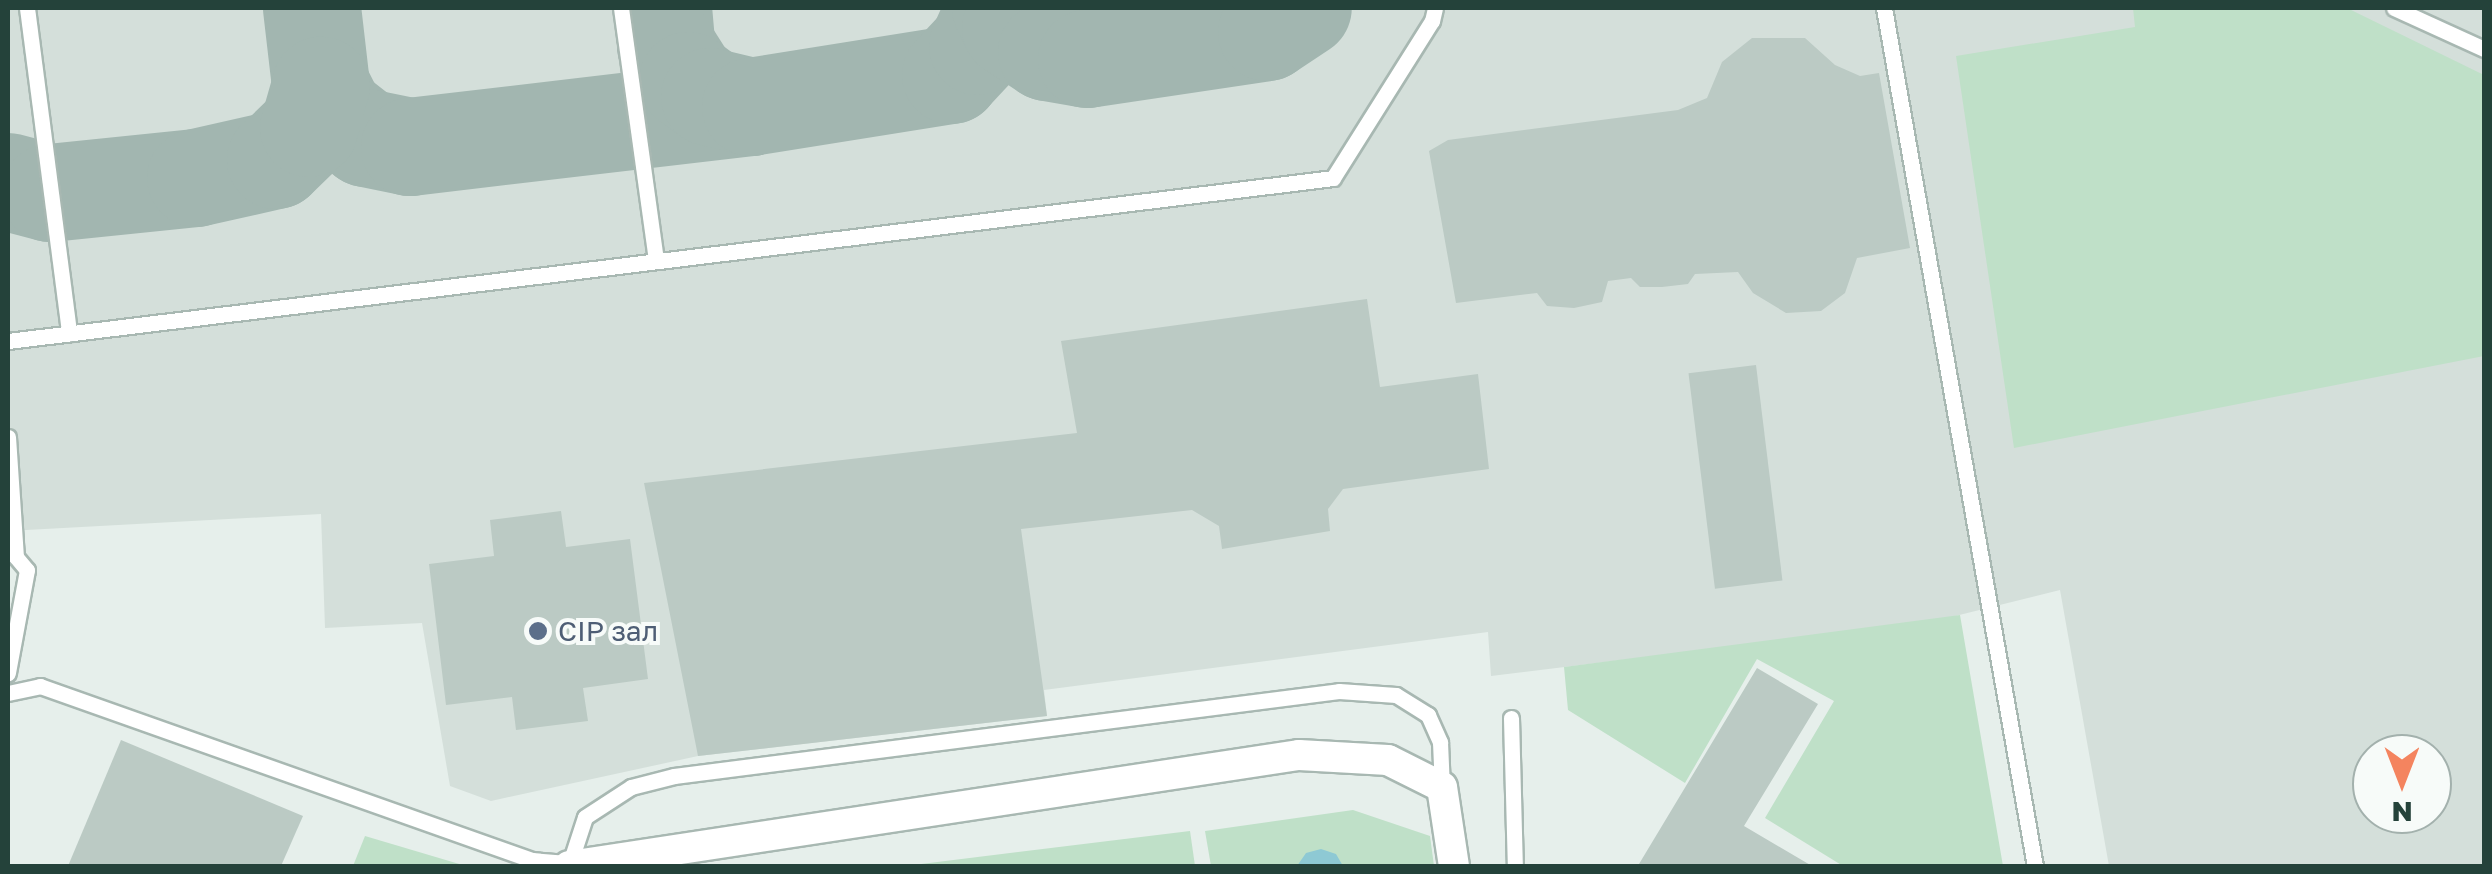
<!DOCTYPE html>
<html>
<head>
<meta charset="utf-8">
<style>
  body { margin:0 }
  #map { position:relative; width:2492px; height:874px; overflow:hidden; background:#e6efeb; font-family:"Golos Text",sans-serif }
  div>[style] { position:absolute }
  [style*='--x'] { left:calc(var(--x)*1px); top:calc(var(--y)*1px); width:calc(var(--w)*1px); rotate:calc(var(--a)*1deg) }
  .built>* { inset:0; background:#d4dfda }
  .green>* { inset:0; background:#bfe0c8 }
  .water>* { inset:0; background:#8ec9d4 }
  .taxiway>* { height:98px; margin:-49px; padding:0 49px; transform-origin:49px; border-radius:49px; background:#a2b6b0 }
  .building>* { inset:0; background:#bbcac4; transform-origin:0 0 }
  .roads { filter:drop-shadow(2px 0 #a8b8b2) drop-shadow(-2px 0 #a8b8b2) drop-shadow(0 2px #a8b8b2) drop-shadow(0 -2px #a8b8b2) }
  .service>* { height:15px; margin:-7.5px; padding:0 7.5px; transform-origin:7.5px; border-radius:7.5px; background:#fff }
  .tertiary>* { height:30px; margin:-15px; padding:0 15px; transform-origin:15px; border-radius:15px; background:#fff }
  .dots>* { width:28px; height:28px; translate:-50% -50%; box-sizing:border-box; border:5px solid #f7fbf9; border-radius:50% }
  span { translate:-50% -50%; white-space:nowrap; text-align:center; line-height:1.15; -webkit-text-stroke:8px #f7fbf9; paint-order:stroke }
  .service-label { font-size:28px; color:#4e5e75 }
  .left { translate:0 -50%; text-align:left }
  .frame { position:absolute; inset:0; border:10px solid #24423a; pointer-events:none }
  .north { position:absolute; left:2352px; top:734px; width:100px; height:100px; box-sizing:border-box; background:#f7fbf9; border:2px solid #a3b1ad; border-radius:50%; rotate:180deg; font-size:28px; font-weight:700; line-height:40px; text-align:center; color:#24423a }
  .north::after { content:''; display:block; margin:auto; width:35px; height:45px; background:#f4845f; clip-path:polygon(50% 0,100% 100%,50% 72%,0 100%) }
</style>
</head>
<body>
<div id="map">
  <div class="built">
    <div style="clip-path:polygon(evenodd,8px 8px,2484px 8px,2484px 866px,2109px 866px,2060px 590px,1931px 622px,1491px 676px,1488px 632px,1044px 690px,1047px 716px,698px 756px,491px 801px,450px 786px,422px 623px,325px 628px,321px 514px,8px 531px,8px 8px,2372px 754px,2432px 754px,2432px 814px,2372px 814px,2372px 754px)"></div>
  </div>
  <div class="green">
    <div style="clip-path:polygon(2133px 8px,2347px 8px,2484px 75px,2484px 356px,2014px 448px,1956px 56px,2135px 27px)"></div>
    <div style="clip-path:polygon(1960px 615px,2003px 866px,1843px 866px,1765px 818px,1834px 701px,1757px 659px,1685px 783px,1568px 710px,1564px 667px)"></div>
    <div style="clip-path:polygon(1353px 810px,1430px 836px,1434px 866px,1211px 866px,1205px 831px)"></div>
    <div style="clip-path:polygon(1190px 831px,1195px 866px,905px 866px)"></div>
    <div style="clip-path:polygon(365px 836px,466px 866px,353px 866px)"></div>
  </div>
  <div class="water">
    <div style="clip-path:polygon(1321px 849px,1336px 854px,1343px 866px,1297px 866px,1306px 853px)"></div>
  </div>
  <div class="taxiway">
    <div style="--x:312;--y:8;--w:79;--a:83.4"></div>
    <div style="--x:321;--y:86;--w:31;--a:63"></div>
    <div style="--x:335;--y:114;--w:39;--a:38"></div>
    <div style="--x:366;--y:138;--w:45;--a:11.6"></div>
    <div style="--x:410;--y:147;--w:343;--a:-6.7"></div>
    <div style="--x:663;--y:8;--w:38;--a:85"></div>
    <div style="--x:666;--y:46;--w:41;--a:57.8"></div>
    <div style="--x:688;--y:81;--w:27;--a:36"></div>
    <div style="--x:710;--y:97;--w:42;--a:13.7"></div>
    <div style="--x:751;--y:107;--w:203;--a:-9.1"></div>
    <div style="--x:951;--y:75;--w:40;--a:-47"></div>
    <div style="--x:978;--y:46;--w:42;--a:-65.9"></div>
    <div style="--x:1001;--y:8;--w:22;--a:63"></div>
    <div style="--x:1011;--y:28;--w:43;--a:33.7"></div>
    <div style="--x:1047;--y:52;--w:41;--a:9.9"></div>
    <div style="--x:1087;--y:59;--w:182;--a:-8.5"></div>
    <div style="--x:1267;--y:32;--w:43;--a:-33.7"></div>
    <div style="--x:8;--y:182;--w:43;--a:14.7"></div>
    <div style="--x:50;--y:193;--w:147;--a:-5.9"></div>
    <div style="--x:196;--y:178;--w:82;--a:-12.7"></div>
    <div style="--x:276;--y:160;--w:46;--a:-44.1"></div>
    <div style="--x:309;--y:128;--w:44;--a:-74.1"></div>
  </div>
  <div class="building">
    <div style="clip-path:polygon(1752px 38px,1805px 38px,1835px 65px,1860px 76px,1879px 73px,1910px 248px,1857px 258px,1845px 293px,1821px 311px,1786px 313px,1753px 293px,1738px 272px,1695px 274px,1688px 284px,1662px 287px,1640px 287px,1631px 278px,1608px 281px,1602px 302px,1574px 308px,1547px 306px,1537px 293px,1456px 303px,1429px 151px,1448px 140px,1678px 110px,1707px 98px,1722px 62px)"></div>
    <div style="clip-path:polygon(1367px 299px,1380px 387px,1478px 374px,1489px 469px,1343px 489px,1328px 509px,1330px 531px,1222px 549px,1219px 526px,1192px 510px,1021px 529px,1047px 716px,698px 756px,644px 483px,1077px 433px,1061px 341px)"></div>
    <div style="left:1756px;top:365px;width:217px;height:68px;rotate:83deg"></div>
    <div style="clip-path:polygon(561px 511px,566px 547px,630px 539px,648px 679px,583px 688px,588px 721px,516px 730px,512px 697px,446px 705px,429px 564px,494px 556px,490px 520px)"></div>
    <div style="clip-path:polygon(1757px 668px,1818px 704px,1744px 826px,1812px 866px,1644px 866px,1639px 864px)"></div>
    <div style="clip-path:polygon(121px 740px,303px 816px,281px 866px,68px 866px)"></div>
  </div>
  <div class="roads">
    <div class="service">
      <div style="--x:27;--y:8;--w:328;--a:82.6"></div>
      <div style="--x:621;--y:8;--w:255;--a:82.1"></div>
      <div style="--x:1884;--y:8;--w:871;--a:80.02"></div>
      <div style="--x:2394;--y:8;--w:99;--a:24.5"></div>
      <div style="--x:8;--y:341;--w:1335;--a:-7.01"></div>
      <div style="--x:1333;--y:178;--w:186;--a:-57.8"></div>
      <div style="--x:1432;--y:21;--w:13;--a:-77"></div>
      <div style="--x:8;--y:437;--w:120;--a:86.2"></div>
      <div style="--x:16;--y:557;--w:17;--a:50"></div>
      <div style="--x:27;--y:570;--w:105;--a:100.5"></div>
      <div style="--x:8;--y:693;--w:33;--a:-12"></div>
      <div style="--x:40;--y:686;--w:522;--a:19.48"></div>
      <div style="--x:532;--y:860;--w:38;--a:5"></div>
      <div style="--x:570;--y:863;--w:48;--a:-71.9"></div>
      <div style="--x:585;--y:817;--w:55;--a:-33.1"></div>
      <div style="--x:631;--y:787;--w:44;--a:-14.3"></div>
      <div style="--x:674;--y:776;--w:670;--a:-7.28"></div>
      <div style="--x:1339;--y:691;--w:57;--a:4"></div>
      <div style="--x:1396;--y:695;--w:38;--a:32"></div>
      <div style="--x:1428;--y:715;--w:30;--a:66"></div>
      <div style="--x:1440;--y:742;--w:45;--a:87.5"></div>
      <div style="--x:1511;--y:718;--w:148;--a:88.5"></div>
    </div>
    <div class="tertiary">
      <div style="--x:569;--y:866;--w:738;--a:-8.65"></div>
      <div style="--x:1299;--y:755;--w:89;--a:3.2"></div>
      <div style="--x:1388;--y:760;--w:60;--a:26.6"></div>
      <div style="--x:1442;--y:787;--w:80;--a:81.4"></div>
    </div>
  </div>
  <div class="dots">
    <div style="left:538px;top:631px;background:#5c6f8a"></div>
  </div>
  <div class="service-label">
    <span class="left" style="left:558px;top:631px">CIP зал</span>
  </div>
  <div class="frame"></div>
  <div class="north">N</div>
</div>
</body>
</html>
